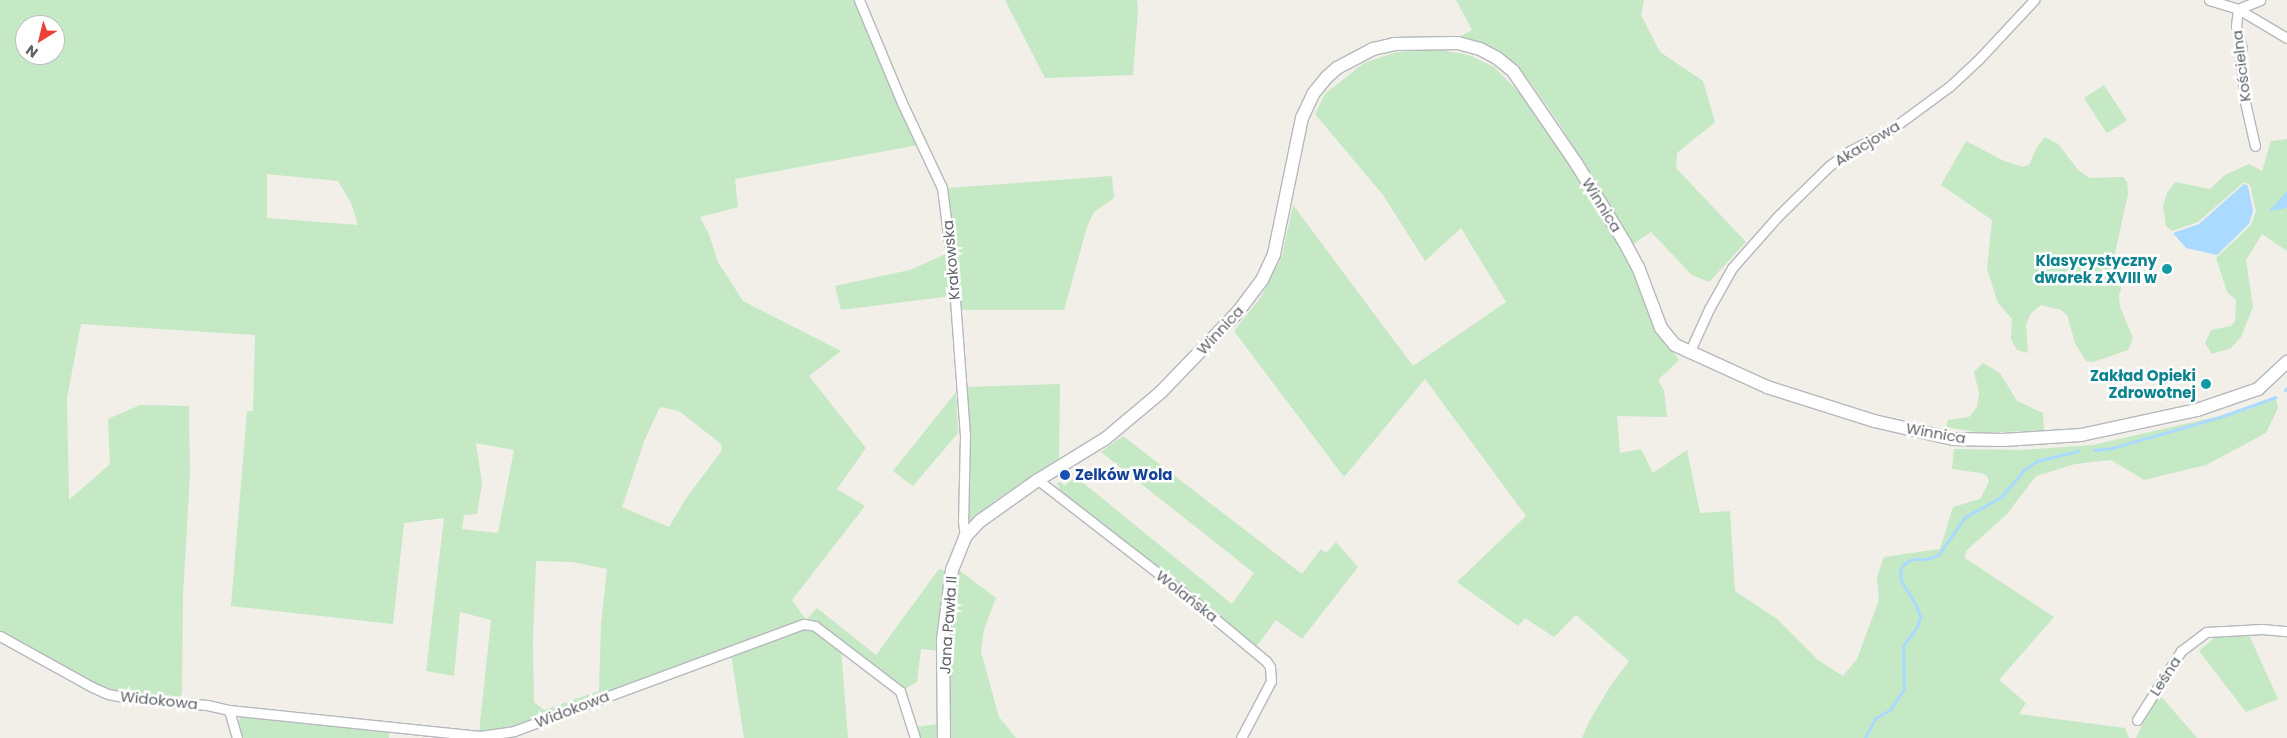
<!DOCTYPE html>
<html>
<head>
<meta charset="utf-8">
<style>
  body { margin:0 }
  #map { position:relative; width:2287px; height:738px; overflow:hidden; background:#f1efe8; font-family:Poppins,sans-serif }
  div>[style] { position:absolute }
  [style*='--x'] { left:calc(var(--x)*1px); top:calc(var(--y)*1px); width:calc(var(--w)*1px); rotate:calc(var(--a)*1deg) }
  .green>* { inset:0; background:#c5e8c5; transform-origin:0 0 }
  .water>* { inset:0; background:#aadaff }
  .stream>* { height:3px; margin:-1.5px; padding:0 1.5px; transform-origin:1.5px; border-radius:1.5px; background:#aadaff }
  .roads { filter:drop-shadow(1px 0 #b5b8bc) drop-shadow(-1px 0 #b5b8bc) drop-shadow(0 1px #b5b8bc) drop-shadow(0 -1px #b5b8bc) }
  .street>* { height:9px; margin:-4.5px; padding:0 4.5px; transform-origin:4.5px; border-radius:4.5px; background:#fff }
  .secondary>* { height:12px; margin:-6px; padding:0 6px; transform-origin:6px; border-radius:6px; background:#fff }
  .dots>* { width:14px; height:14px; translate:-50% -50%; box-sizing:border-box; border:2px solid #fff; border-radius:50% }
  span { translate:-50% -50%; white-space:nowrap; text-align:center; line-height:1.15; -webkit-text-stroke:5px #fff; paint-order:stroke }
  .street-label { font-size:15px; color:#5f6368 }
  .culture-label { font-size:15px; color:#0d838f; font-weight:700 }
  .right { translate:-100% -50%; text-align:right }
  .transit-label { font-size:15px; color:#164399; font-weight:700 }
  .left { translate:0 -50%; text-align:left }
  .north { position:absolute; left:15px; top:15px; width:50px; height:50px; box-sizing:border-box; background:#fff; border:1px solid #bfc1c3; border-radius:50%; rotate:216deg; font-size:14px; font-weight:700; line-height:20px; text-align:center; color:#5f6368 }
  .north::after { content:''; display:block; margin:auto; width:18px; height:22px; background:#ea4335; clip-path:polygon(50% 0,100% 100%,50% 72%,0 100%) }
</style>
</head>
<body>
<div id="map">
  <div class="green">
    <div style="clip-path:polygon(evenodd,0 0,855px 0,918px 145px,735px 179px,738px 207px,700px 217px,709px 234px,718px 262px,743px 301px,841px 351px,809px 376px,866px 448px,837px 489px,865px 506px,792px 600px,806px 620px,817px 608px,876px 655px,939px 569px,946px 571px,938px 651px,921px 649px,917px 682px,903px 690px,815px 623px,501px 730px,479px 733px,491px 620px,460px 612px,454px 676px,426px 671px,444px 518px,404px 523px,393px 624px,231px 606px,247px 411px,253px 411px,255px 335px,81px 324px,67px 398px,69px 500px,110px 464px,108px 419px,140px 405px,189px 406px,190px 474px,183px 595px,182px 700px,116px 693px,96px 687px,0 631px,0 0,25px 25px,55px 25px,55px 55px,25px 55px,25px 25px,0 0,267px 174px,338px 181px,351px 203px,358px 225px,267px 218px,267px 174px,0 0,660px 407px,679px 411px,721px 444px,722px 450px,685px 500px,669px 527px,622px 507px,645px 439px,660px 407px,0 0,476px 443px,514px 450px,498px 533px,462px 529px,464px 515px,477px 514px,482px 483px,476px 443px,0 0,536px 561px,572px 562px,607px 569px,601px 624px,599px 691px,544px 710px,534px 702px,533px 640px,536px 561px)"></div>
    <div style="clip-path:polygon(1005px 0,1137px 0,1138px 10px,1133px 75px,1045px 78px)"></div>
    <div style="clip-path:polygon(1456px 0,1644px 0,1641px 15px,1660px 52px,1703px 81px,1715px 122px,1677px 153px,1676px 168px,1746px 242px,1709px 282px,1692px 275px,1651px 232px,1633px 244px,1620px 227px,1562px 128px,1526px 76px,1500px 52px,1459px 37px,1472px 30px)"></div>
    <div style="clip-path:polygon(1440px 50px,1469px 55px,1494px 67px,1528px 101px,1615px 234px,1636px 274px,1654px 324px,1679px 360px,1658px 380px,1664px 391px,1667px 417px,1617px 416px,1620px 453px,1641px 449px,1653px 473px,1687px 450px,1700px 513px,1730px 511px,1735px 591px,1777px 619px,1818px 660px,1843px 676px,1857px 659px,1879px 600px,1877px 577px,1884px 557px,1940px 549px,1953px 507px,1980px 499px,1989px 482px,1987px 476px,1981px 473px,1952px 469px,1954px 449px,2022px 450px,2093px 445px,2250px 409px,2275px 396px,2278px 408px,2266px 433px,2206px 465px,2144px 480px,2111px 460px,2075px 464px,2036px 476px,2007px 514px,1966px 551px,1965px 558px,2054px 617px,1999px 680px,2026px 703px,2019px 714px,2125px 728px,2129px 738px,1582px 738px,1590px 720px,1611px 685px,1629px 661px,1576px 615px,1554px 637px,1525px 618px,1518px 626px,1457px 582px,1526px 516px,1425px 379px,1344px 477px,1234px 331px,1261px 297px,1282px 256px,1293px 205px,1413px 366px,1506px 302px,1461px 228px,1425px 261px,1383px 195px,1315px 114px,1325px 94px,1364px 63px,1397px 52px)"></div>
    <div style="left:2104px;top:85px;width:42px;height:24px;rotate:57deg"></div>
    <div style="clip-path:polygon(2045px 137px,2058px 144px,2079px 171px,2090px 178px,2123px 177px,2127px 182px,2128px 194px,2115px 253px,2124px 283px,2119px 295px,2120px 307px,2133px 338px,2128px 350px,2093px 362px,2086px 361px,2075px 343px,2067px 315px,2061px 310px,2041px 305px,2031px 313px,2026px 324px,2028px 353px,2017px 350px,2011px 339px,2012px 319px,1998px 303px,1987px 269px,1992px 220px,1941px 185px,1966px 141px,2004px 161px,2023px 167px,2029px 165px,2037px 147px)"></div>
    <div style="clip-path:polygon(2287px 139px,2287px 251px,2262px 234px,2246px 260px,2253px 307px,2241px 337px,2231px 348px,2212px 354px,2205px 343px,2211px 330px,2231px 326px,2235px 321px,2236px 300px,2227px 292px,2216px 258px,2251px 225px,2256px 211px,2250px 185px,2244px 182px,2198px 222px,2172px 231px,2166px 226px,2163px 206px,2167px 193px,2175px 182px,2210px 189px,2225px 175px,2249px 164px,2262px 171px,2271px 141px)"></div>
    <div style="clip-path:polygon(1112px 176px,1114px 198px,1094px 212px,1087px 227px,1064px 310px,962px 310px,948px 188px)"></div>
    <div style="clip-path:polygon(948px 253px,951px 296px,841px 310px,835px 286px,910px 270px)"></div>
    <div style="clip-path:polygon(1983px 363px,2000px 373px,2017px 401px,2043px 413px,2044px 430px,1982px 433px,1946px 427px,1948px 420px,1969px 417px,1977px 407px,1979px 393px,1974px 372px)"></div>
    <div style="clip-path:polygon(1060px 384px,1059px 464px,1026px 484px,1024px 482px,994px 501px,996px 504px,971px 523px,969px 519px,971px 444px,966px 387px)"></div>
    <div style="clip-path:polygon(956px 392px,958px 433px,913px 486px,893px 471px)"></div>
    <div style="clip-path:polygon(1123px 436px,1302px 574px,1321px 549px,1326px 553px,1336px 542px,1358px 567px,1302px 639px,1276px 620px,1256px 647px,1062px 493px,1057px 483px,1061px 482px,1064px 486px,1076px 477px,1232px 604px,1254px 573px,1101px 452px)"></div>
    <div style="clip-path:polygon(959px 570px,996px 598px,984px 629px,981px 652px,999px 717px,1016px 738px,949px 738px,952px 612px)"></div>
    <div style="clip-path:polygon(813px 627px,841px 648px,848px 738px,744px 738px,731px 654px,796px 628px)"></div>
    <div style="clip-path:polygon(2249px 635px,2278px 699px,2246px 712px,2199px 651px,2214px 638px)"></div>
    <div style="clip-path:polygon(2160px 695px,2197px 738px,2136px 738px,2145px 719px)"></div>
    <div style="clip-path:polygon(240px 717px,388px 731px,389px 738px,242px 738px,237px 725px)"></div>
    <div style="clip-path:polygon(938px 724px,938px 738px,917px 738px,914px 727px)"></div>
  </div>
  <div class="water">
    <div style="clip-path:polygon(2244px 184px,2248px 186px,2253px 211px,2249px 224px,2217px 255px,2186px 248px,2173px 233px,2199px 224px)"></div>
    <div style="clip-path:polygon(2287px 191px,2287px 208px,2271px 211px,2270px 210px)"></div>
  </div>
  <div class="stream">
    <div style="--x:2285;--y:390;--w:3;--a:-45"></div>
    <div style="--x:2094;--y:450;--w:18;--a:-6"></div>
    <div style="--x:2112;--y:448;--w:112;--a:-16"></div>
    <div style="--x:2220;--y:417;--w:59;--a:-19.7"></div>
    <div style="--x:1865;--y:738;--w:22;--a:-63"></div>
    <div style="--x:1875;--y:718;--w:17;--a:-28"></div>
    <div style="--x:1890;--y:710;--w:25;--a:-56"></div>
    <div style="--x:1904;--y:689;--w:43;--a:-91.3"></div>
    <div style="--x:1903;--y:646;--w:24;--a:-54"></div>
    <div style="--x:1917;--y:627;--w:10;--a:-73"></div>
    <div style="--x:1920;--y:617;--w:10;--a:-107"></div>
    <div style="--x:1917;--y:607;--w:31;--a:-121"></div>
    <div style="--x:1901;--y:580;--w:10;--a:-96"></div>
    <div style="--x:1900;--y:570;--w:7;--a:-56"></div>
    <div style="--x:1904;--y:564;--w:9;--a:-32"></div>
    <div style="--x:1912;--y:559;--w:15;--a:0"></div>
    <div style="--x:1927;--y:559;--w:12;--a:-20"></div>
    <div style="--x:1938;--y:555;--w:47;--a:-54.6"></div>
    <div style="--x:1965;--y:517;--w:41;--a:-29.1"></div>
    <div style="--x:2001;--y:497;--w:35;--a:-50"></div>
    <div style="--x:2024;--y:470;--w:16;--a:-35"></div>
    <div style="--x:2037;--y:461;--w:42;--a:-13.7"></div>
  </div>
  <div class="roads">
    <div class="street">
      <div style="--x:859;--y:0;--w:114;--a:67.3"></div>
      <div style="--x:903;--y:105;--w:92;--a:64.8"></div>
      <div style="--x:942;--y:188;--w:85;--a:82.5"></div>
      <div style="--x:953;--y:272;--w:164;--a:85.8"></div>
      <div style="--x:965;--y:436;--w:85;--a:91.3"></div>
      <div style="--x:963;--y:521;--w:16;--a:83"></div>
      <div style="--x:2209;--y:0;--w:30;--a:17"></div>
      <div style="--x:2238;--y:9;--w:57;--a:30.6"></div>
      <div style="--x:2238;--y:9;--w:17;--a:97"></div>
      <div style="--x:2236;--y:26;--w:23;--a:75"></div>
      <div style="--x:2242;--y:48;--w:6;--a:108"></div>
      <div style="--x:2240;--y:54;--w:48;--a:84.1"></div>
      <div style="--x:2245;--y:102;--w:45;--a:77.2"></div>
      <div style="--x:2238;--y:9;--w:24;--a:-22"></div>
      <div style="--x:1689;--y:353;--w:48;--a:-65.6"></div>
      <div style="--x:1709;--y:309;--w:47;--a:-60.7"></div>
      <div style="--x:1732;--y:268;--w:69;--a:-48.5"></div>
      <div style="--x:1778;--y:216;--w:71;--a:-44.4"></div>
      <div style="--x:1829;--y:166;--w:26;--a:-36"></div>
      <div style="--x:1850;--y:151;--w:49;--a:-28.1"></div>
      <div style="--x:1893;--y:128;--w:71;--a:-36.4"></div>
      <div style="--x:1950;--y:86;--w:40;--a:-43"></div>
      <div style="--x:1979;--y:59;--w:81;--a:-47"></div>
      <div style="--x:1038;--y:480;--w:192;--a:37.8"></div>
      <div style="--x:1190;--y:598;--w:99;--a:39.7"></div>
      <div style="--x:1266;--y:661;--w:7;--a:56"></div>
      <div style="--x:1270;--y:667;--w:14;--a:86"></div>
      <div style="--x:1271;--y:681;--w:64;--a:117.8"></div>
      <div style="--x:0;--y:636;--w:105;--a:29"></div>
      <div style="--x:92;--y:687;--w:17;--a:24"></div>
      <div style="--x:108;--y:694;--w:20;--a:11"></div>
      <div style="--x:128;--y:698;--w:79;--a:5.1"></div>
      <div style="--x:207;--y:705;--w:23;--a:13"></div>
      <div style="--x:229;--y:710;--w:252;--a:5.9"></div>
      <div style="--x:480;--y:736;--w:34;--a:-8"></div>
      <div style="--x:514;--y:731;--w:309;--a:-20.3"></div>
      <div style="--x:804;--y:624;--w:11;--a:10"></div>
      <div style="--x:815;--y:626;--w:107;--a:37.4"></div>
      <div style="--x:900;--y:691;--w:49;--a:72.3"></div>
      <div style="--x:229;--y:710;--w:29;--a:74"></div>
      <div style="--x:2137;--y:720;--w:82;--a:-57.5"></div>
      <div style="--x:2181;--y:651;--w:31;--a:-37"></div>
      <div style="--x:2206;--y:632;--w:56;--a:-3.1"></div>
      <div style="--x:2262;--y:629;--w:25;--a:5"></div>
    </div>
    <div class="secondary">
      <div style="--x:944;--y:738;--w:98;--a:-90.6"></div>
      <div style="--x:943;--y:640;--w:71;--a:-82.7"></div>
      <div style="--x:952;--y:570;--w:35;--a:-68"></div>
      <div style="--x:965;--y:537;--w:22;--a:-47"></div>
      <div style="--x:980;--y:521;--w:71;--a:-35.3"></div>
      <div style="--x:1038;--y:480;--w:79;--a:-31.5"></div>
      <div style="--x:1105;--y:439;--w:73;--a:-40"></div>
      <div style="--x:1161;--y:392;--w:110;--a:-46.1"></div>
      <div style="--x:1237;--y:313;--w:41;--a:-52.9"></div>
      <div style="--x:1262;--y:280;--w:29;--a:-65"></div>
      <div style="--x:1274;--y:254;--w:139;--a:-78.4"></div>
      <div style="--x:1302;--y:118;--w:26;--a:-65"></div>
      <div style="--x:1313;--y:94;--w:22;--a:-51"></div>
      <div style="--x:1327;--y:77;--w:13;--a:-42"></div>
      <div style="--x:1337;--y:68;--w:41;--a:-27.8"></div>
      <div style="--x:1373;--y:49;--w:22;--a:-13"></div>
      <div style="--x:1394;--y:44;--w:64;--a:-0.9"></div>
      <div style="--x:1458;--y:43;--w:23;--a:15"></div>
      <div style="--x:1480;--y:49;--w:19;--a:28"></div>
      <div style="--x:1497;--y:58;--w:21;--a:39"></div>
      <div style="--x:1513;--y:71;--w:112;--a:55.6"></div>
      <div style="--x:1576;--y:163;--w:94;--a:58.5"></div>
      <div style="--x:1625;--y:243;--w:27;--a:62"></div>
      <div style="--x:1638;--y:267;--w:65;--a:69.3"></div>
      <div style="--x:1661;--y:328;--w:22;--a:51"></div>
      <div style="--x:1675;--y:345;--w:101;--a:24.5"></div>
      <div style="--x:1767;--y:387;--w:112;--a:17.6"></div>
      <div style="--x:1874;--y:421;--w:82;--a:12.7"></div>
      <div style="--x:1954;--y:439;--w:49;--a:1.2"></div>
      <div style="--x:2003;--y:440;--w:78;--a:-3.7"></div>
      <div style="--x:2081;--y:435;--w:119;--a:-12.2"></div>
      <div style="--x:2197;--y:410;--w:65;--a:-19"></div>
      <div style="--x:2258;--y:389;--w:40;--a:-43"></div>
    </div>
  </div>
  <div class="dots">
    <div style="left:2167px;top:269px;background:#0f9aa8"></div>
    <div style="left:2206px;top:384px;background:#0f9aa8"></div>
    <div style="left:1065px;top:475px;background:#1a4fb4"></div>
  </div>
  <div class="street-label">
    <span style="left:2241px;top:66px;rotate:-97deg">Kościelna</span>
    <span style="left:1867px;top:143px;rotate:-31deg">Akacjowa</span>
    <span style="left:1602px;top:205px;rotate:58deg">Winnica</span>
    <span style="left:951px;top:260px;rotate:-95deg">Krakowska</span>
    <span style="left:1220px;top:330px;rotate:-47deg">Winnica</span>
    <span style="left:1936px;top:433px;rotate:10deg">Winnica</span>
    <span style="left:1187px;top:596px;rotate:38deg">Wolańska</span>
    <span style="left:948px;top:625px;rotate:-86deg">Jana Pawła II</span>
    <span style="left:2165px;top:676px;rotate:-57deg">Leśna</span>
    <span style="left:159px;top:700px;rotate:6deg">Widokowa</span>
    <span style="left:572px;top:709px;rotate:-21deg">Widokowa</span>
  </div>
  <div class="culture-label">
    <span class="right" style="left:2157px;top:269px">Klasycystyczny<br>dworek z XVIII w</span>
    <span class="right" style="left:2196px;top:384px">Zakład Opieki<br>Zdrowotnej</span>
  </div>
  <div class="transit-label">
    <span class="left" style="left:1075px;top:475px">Zelków Wola</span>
  </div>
  <div class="north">N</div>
</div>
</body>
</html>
